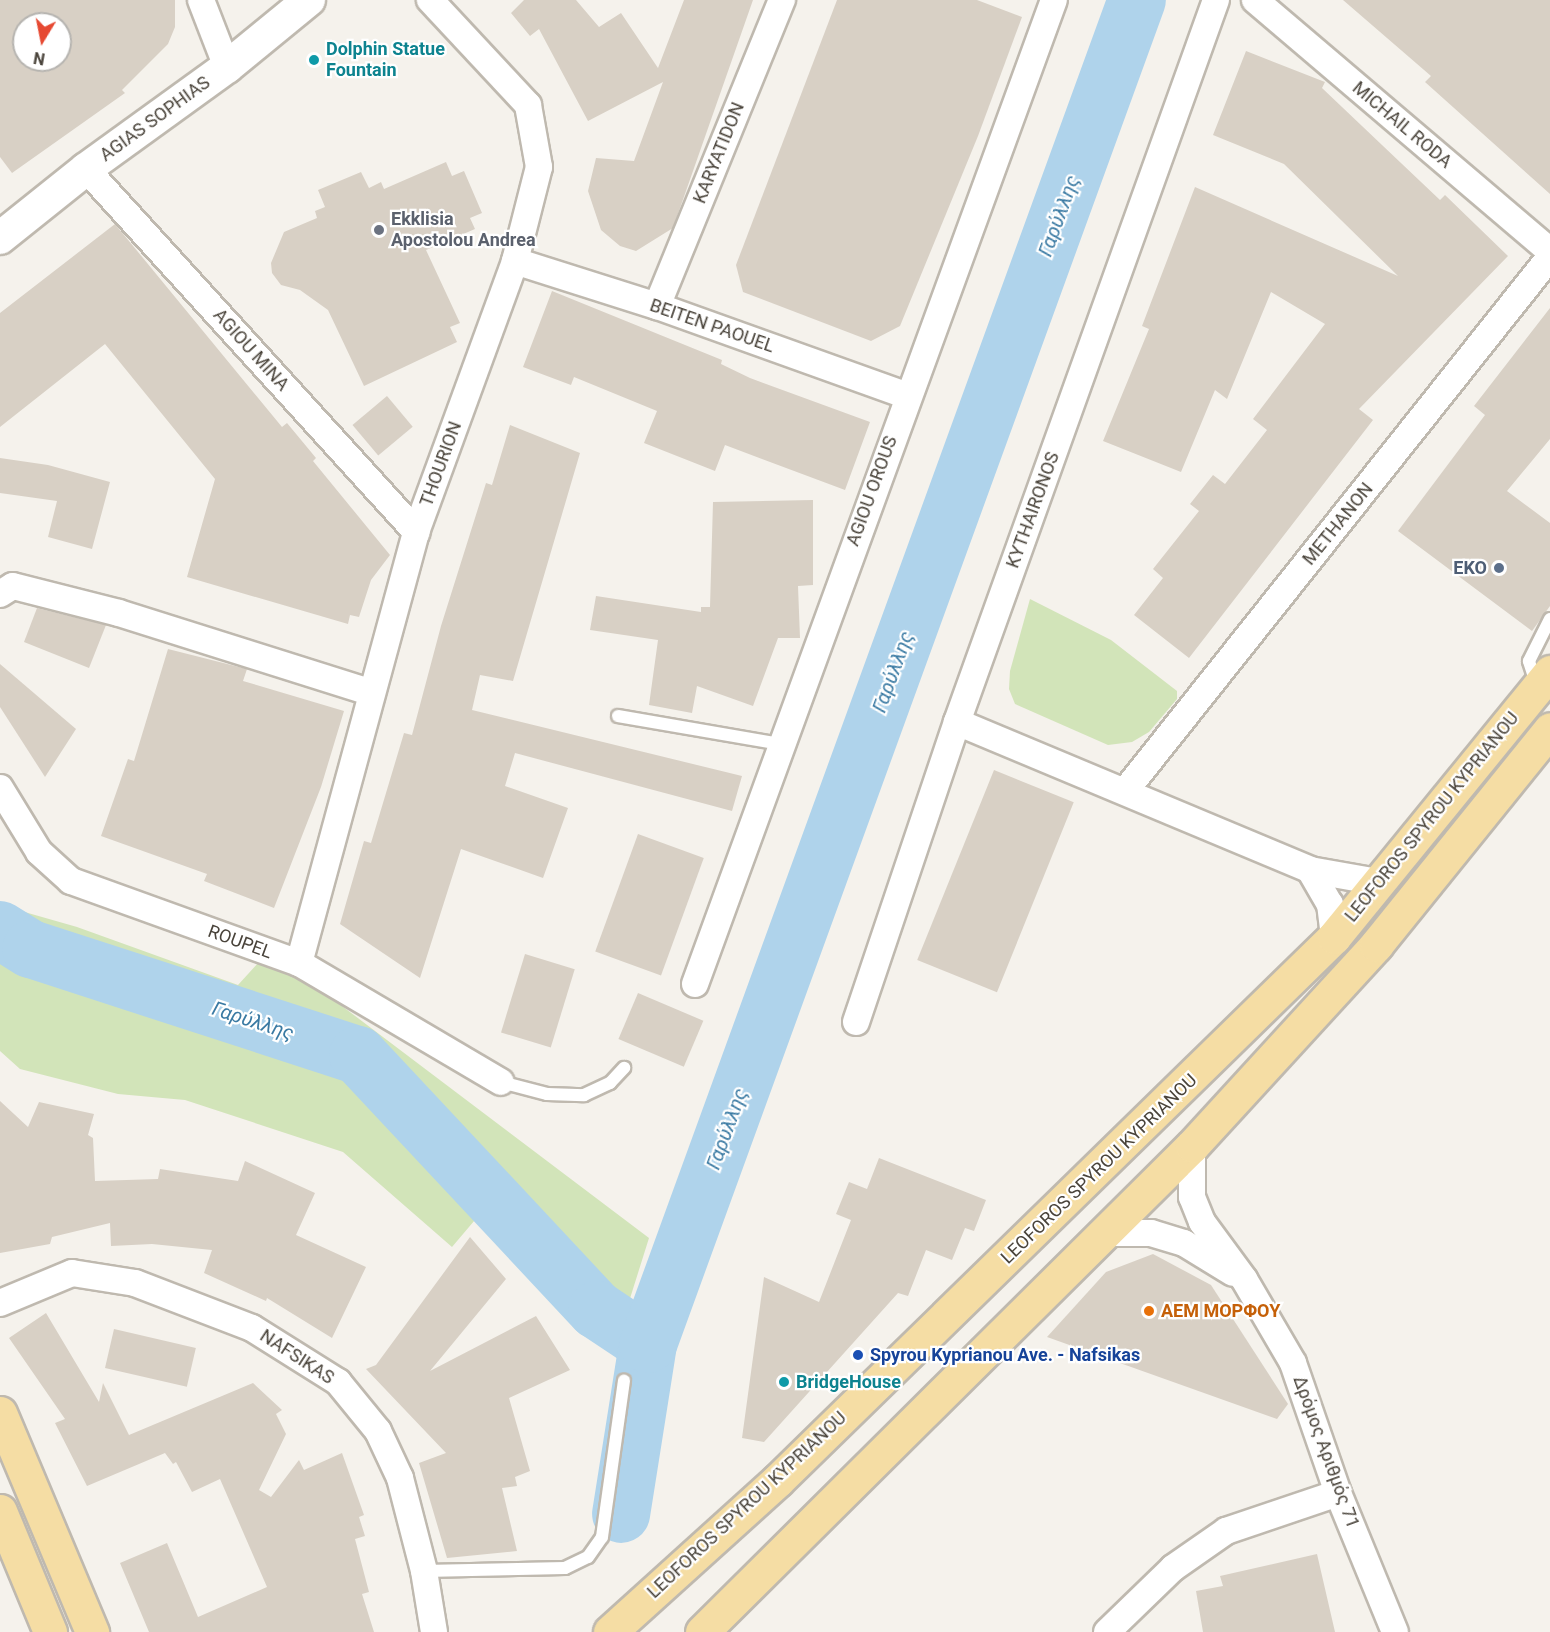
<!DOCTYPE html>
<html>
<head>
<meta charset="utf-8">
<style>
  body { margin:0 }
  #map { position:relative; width:1550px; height:1632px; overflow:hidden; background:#f5f2ec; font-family:Roboto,sans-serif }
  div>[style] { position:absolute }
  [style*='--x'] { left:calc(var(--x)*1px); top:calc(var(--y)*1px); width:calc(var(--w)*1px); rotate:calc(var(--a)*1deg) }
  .green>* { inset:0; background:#d2e4b9 }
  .river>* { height:58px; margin:-29px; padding:0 29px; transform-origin:29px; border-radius:29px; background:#afd3eb }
  .building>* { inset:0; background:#d8d0c5; transform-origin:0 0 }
  .roads { filter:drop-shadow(2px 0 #bfb9af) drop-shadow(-2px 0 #bfb9af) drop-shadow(0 2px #bfb9af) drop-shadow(0 -2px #bfb9af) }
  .service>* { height:12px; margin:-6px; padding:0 6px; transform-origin:6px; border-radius:6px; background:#fff }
  .minor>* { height:26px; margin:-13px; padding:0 13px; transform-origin:13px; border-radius:13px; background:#fff }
  .tertiary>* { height:32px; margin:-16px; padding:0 16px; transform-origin:16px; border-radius:16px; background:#fff }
  .primary>* { height:33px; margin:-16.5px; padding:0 16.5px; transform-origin:16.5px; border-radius:16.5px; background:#f5dda4 }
  .dots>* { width:16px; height:16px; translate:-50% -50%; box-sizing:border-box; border:3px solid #fff; border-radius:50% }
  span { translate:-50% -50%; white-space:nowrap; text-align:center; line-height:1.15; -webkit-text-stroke:4.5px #fff; paint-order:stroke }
  .culture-label { font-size:18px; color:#0d838f; font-weight:700 }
  .left { translate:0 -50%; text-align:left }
  .street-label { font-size:18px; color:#49433a }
  .worship-label { font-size:18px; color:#5b616d; font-weight:700 }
  .service-label { font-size:18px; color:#4e5e75; font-weight:700 }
  .right { translate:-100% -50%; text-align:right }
  .food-label { font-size:18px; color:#c56008; font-weight:700 }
  .transit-label { font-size:18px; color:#164399; font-weight:700 }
  .water-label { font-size:20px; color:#3a7aa3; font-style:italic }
  .north { position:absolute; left:12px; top:12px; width:60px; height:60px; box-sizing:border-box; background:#fff; border:2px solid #b6b4b0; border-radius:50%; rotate:190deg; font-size:16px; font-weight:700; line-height:24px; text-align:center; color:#49433a }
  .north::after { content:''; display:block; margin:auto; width:21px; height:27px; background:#e64932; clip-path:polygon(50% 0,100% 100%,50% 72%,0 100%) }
</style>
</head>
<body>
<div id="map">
  <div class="green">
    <div style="clip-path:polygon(1030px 599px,1111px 640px,1177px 691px,1177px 699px,1149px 732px,1132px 742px,1108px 745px,1015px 704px,1009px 689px,1010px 671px)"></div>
    <div style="clip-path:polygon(0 905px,77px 927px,238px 985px,259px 962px,295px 975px,334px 1000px,649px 1238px,616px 1343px,480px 1214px,452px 1247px,343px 1152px,185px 1100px,118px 1094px,20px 1069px,0 1051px)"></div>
  </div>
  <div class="river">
    <div style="--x:0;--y:930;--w:36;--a:32"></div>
    <div style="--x:31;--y:949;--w:344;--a:18"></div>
    <div style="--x:358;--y:1055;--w:349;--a:46.9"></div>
    <div style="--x:597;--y:1310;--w:61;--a:33.7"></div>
    <div style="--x:648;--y:1344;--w:172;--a:99"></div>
    <div style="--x:648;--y:1344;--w:1430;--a:-70.01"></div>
  </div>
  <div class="building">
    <div style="clip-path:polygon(evenodd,0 0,175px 0,175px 27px,168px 44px,122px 90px,125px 93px,12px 173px,0 157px,0 0,24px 24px,60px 24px,60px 60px,24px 60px,24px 24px)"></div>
    <div style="clip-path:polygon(524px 0,576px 0,599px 27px,621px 13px,658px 68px,684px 0,753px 0,673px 228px,636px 251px,620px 246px,601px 230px,588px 191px,596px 158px,634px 161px,663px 82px,588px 121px,539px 29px,530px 36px,511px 13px)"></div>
    <div style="clip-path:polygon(837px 0,977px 0,1022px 17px,978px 136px,900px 326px,871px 341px,743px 292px,736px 265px)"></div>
    <div style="clip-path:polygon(1343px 0,1550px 0,1550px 194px,1425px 82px,1431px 76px)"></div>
    <div style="clip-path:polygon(1246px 51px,1325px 82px,1322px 88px,1382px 145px,1440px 200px,1445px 195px,1508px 256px,1359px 409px,1373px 420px,1189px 658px,1134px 615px,1163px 578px,1153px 569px,1199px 511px,1190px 504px,1213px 475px,1225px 484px,1267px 430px,1253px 419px,1325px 324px,1271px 292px,1227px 399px,1215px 390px,1181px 472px,1103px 441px,1149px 329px,1142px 326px,1195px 187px,1398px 276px,1284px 164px,1213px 135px)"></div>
    <div style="clip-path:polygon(446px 162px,452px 176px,464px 171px,482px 213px,470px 218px,475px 229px,426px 250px,460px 323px,450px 327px,457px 342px,364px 386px,328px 310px,300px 290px,281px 285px,272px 273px,271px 263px,284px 232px,317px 218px,315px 211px,325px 207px,318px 190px,361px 172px,369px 188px,381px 182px,384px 189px)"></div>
    <div style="clip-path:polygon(115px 224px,282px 427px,287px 423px,316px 458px,313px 461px,390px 555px,371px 580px,359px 617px,350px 615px,348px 624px,187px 577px,215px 479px,105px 344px,0 427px,0 313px)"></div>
    <div style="clip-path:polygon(552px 291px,722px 360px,721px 364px,750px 378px,870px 422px,845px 490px,725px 445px,715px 471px,644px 443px,657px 411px,574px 377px,571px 385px,523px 367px)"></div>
    <div style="clip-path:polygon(1550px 308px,1550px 439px,1507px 491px,1550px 523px,1550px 606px,1532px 631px,1398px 531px,1485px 415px,1474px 406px)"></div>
    <div style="left:387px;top:396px;width:40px;height:45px;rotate:50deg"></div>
    <div style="clip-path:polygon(510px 425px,580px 453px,513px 681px,480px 675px,472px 710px,742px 776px,732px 811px,515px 753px,505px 786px,568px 808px,543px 878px,461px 849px,420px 978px,340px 924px,364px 841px,371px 843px,404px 733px,412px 735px,441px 626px,486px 483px,492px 485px)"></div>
    <div style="clip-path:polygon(0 458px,48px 465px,110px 482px,92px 549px,48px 537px,57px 501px,0 493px)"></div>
    <div style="clip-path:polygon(813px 500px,813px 585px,798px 586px,800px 638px,778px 638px,753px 706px,697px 686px,692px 713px,649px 705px,658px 640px,590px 630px,596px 596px,701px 612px,701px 607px,710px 607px,713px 502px)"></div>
    <div style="clip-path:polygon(37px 608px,106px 625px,89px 668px,24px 642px)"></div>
    <div style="clip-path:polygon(168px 649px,247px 669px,243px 681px,344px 711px,321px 787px,274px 908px,204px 881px,207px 874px,101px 836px,128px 759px,134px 761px)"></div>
    <div style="clip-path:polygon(0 664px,76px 729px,45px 777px,0 707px)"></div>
    <div style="left:994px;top:770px;width:86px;height:205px;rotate:22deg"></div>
    <div style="left:638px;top:834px;width:70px;height:125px;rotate:20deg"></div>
    <div style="left:525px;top:954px;width:52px;height:82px;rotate:17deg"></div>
    <div style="left:638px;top:993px;width:71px;height:50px;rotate:23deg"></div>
    <div style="clip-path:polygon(0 1101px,28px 1127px,39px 1102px,94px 1114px,88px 1135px,93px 1138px,95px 1181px,158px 1179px,160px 1169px,238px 1181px,245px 1161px,315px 1193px,296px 1235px,366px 1267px,332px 1338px,267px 1298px,266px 1301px,204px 1273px,212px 1250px,152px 1244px,111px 1246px,110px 1223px,52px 1237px,50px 1244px,0 1253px)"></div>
    <div style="clip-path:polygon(879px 1158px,986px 1200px,974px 1231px,965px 1228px,952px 1260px,926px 1250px,908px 1296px,898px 1293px,764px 1442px,742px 1438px,764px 1277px,819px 1302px,851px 1220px,836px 1214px,849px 1182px,867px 1189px)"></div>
    <div style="clip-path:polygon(470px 1237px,506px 1279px,430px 1371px,536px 1316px,570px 1370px,509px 1398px,530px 1471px,515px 1477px,517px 1486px,502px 1488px,517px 1551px,447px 1558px,419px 1463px,446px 1453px,366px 1369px,376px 1365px)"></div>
    <div style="clip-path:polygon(1153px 1254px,1211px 1285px,1288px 1404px,1277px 1419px,1047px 1337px,1106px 1272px)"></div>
    <div style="clip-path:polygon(46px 1313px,99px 1402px,103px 1383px,129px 1435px,253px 1383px,282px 1410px,276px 1414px,286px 1434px,259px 1490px,271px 1497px,299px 1460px,304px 1470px,342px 1453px,364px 1515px,359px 1517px,365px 1536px,355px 1539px,369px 1592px,362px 1594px,374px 1632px,149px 1632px,120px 1563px,167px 1543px,198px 1617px,267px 1587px,220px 1479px,192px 1492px,176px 1462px,173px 1464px,165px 1453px,87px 1486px,55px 1423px,65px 1419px,9px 1338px)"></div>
    <div style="left:114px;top:1329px;width:84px;height:40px;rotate:13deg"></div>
    <div style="clip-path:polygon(1317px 1554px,1335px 1632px,1203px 1632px,1196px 1591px,1223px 1586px,1220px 1576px)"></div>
  </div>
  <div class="roads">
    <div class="service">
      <div style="--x:1536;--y:683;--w:23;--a:-108"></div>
      <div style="--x:1529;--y:661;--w:47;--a:-63.4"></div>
      <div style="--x:618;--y:716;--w:164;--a:9.8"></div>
      <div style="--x:501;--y:1082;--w:48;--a:14.6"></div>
      <div style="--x:547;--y:1094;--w:37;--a:2"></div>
      <div style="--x:584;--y:1095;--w:29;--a:-25"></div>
      <div style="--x:610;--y:1083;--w:21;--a:-47"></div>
      <div style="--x:424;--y:1571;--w:141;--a:-1.2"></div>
      <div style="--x:565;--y:1568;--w:25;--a:-26"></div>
      <div style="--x:588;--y:1557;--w:24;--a:-55"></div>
      <div style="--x:602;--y:1537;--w:158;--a:-82"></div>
    </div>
    <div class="minor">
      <div style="--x:201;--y:0;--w:72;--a:68.8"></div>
      <div style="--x:1255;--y:0;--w:387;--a:40.4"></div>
      <div style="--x:86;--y:169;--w:491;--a:47.7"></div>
      <div style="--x:515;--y:261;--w:149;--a:17.6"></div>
      <div style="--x:657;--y:306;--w:267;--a:19.7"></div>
      <div style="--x:657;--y:306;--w:331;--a:-67.8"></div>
      <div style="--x:0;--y:594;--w:15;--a:-32"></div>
      <div style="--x:13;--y:586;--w:109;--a:14.3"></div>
      <div style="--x:119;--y:613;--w:265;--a:17.5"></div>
      <div style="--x:957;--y:722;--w:383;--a:22.7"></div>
      <div style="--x:1310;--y:870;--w:69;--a:10"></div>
      <div style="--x:0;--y:788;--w:75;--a:58.6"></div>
      <div style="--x:39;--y:852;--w:43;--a:42.2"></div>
      <div style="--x:71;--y:881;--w:242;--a:19.8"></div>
      <div style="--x:299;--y:963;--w:234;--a:30.5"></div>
      <div style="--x:1126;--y:790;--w:681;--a:-51.5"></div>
      <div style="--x:1310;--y:870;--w:39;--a:60"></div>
      <div style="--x:1330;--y:904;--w:33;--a:83"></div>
      <div style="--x:299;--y:963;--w:447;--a:-74.8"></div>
      <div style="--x:416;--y:532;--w:289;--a:-69.9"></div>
      <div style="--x:515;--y:261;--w:97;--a:-75.7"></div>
      <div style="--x:539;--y:167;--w:63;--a:-100.1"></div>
      <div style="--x:528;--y:105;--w:144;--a:-133"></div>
      <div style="--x:695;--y:984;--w:1047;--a:-69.96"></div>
      <div style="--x:856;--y:1022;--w:317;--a:-71.4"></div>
      <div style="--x:957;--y:722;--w:767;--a:-70.27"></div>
      <div style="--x:1192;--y:1146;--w:51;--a:90"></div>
      <div style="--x:1192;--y:1197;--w:27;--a:68"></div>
      <div style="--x:1202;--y:1222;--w:71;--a:53.6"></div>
      <div style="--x:1244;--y:1279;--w:97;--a:59.7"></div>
      <div style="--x:1293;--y:1363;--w:138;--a:70.9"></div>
      <div style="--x:1338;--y:1493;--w:150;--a:67.7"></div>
      <div style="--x:1104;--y:1233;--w:47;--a:0"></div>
      <div style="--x:1151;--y:1233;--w:34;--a:17"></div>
      <div style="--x:1184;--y:1243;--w:57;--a:31.5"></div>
      <div style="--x:0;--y:1303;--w:78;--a:-22.6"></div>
      <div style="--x:72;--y:1273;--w:64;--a:9"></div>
      <div style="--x:135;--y:1283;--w:125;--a:21"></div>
      <div style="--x:252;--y:1328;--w:102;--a:32.1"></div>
      <div style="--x:338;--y:1382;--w:63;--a:50.8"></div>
      <div style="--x:378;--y:1431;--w:52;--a:64.9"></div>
      <div style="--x:400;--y:1478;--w:96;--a:75.5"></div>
      <div style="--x:424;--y:1571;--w:62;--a:80.7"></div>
      <div style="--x:1107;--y:1632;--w:92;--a:-44.1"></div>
      <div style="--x:1173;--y:1568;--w:65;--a:-34.9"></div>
      <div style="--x:1226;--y:1531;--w:118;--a:-18.7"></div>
    </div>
    <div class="tertiary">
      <div style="--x:0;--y:238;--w:110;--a:-38.7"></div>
      <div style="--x:86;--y:169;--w:174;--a:-35.9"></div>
      <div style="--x:227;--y:67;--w:106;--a:-39.3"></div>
    </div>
    <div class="primary">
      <div style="--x:0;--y:1413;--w:238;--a:67.2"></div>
      <div style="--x:0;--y:1511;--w:131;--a:67.5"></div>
      <div style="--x:610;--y:1632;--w:225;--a:-42.1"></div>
      <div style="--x:777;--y:1481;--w:779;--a:-44.32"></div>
      <div style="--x:1334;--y:937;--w:342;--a:-50.8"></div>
      <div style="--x:702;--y:1632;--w:690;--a:-44.77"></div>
      <div style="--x:1192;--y:1146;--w:273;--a:-47.5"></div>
      <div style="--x:1376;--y:945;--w:277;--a:-51.1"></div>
    </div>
  </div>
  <div class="dots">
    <div style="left:314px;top:60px;background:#0f9aa8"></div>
    <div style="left:379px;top:230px;background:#6b7280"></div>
    <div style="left:1499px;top:568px;background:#5c6f8a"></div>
    <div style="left:1149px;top:1311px;background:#e8710a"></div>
    <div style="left:858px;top:1355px;background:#1a4fb4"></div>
    <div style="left:784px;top:1382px;background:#0f9aa8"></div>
  </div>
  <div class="culture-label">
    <span class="left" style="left:326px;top:60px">Dolphin Statue<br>Fountain</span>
    <span class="left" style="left:796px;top:1382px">BridgeHouse</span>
  </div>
  <div class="street-label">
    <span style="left:155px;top:119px;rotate:-36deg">AGIAS SOPHIAS</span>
    <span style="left:1402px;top:125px;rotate:40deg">MICHAIL RODA</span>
    <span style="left:719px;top:153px;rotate:-68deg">KARYATIDON</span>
    <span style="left:712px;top:326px;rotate:19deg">BEITEN PAOUEL</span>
    <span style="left:251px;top:350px;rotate:48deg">AGIOU MINA</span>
    <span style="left:441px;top:464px;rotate:-70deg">THOURION</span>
    <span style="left:872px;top:491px;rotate:-70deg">AGIOU OROUS</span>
    <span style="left:1033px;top:510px;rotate:-70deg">KYTHAIRONOS</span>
    <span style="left:1338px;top:524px;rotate:-51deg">METHANON</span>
    <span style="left:1432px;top:817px;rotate:-51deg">LEOFOROS SPYROU KYPRIANOU</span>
    <span style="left:240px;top:942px;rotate:20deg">ROUPEL</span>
    <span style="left:1099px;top:1169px;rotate:-44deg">LEOFOROS SPYROU KYPRIANOU</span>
    <span style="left:297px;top:1357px;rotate:33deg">NAFSIKAS</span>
    <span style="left:1326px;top:1452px;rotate:70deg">Δρόμος Αριθμός 71</span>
    <span style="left:747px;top:1505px;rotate:-43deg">LEOFOROS SPYROU KYPRIANOU</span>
  </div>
  <div class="worship-label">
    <span class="left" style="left:391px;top:230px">Ekklisia<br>Apostolou Andrea</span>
  </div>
  <div class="service-label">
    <span class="right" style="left:1487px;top:568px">EKO</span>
  </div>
  <div class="food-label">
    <span class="left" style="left:1161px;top:1311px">ΑΕΜ ΜΟΡΦΟΥ</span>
  </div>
  <div class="transit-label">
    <span class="left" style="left:870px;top:1355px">Spyrou Kyprianou Ave. - Nafsikas</span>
  </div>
  <div class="water-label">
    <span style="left:1059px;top:216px;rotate:-70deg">Γαρύλλης</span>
    <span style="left:893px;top:672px;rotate:-70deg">Γαρύλλης</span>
    <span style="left:253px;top:1021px;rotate:18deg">Γαρύλλης</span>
    <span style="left:727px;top:1129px;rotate:-70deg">Γαρύλλης</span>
  </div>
  <div class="north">N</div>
</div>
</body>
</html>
